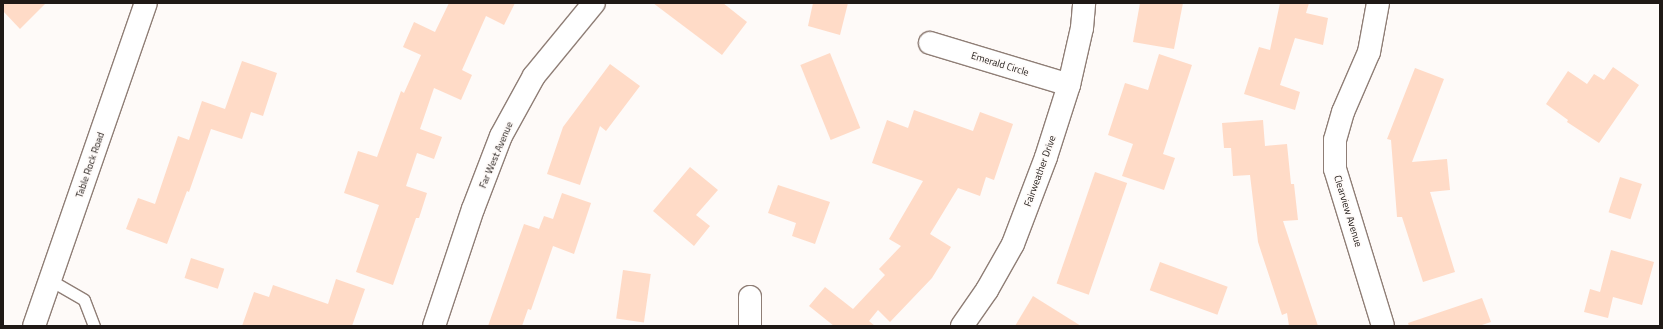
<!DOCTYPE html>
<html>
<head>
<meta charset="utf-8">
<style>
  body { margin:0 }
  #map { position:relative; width:1663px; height:329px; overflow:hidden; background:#fefaf8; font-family:"Titillium Web",sans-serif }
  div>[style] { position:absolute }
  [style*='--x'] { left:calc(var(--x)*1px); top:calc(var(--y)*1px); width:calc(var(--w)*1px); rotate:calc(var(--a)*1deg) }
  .building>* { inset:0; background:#ffdbc7; transform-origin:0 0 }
  .roads { filter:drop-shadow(1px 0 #8f7e76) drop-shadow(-1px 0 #8f7e76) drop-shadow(0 1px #8f7e76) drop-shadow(0 -1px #8f7e76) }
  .service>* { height:11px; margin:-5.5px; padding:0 5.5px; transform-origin:5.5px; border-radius:5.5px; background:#fff }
  .minor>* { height:22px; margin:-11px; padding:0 11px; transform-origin:11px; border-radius:11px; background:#fff }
  .secondary>* { height:22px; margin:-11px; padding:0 11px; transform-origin:11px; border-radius:11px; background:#fff }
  span { translate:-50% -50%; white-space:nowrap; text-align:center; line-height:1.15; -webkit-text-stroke:3px #fefaf8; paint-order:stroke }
  .street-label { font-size:10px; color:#1f1916 }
  .frame { position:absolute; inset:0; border:4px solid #1f1916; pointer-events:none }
</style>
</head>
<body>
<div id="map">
  <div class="building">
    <div style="clip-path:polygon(3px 3px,46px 3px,20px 29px,3px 11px)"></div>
    <div style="clip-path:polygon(449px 3px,515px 3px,504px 25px,486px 16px,462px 70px,472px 75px,461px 100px,434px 88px,420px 129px,442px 137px,434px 159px,417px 153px,406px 186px,427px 193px,419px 218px,416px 218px,393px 285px,356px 272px,379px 205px,344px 193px,358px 151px,377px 157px,401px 91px,404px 93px,421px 55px,403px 47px,414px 22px,435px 32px)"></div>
    <div style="clip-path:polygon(653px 3px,723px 3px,747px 22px,722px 55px)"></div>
    <div style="clip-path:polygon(813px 3px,848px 3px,840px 35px,808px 26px)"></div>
    <div style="clip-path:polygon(1140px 3px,1183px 3px,1174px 49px,1133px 42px)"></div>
    <div style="clip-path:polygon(1280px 3px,1309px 3px,1306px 13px,1328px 18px,1323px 45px,1295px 38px,1280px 85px,1300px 92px,1295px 110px,1244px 94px,1259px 47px,1270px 50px)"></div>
    <div style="left:830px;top:53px;width:81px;height:32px;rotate:68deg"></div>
    <div style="clip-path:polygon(1159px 54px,1192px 65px,1163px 154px,1175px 158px,1164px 190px,1122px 176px,1133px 144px,1108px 135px,1125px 83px,1148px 90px)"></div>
    <div style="clip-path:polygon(242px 61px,277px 73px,263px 116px,251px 112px,242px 139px,211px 129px,189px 192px,187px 191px,167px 244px,126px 229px,138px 198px,155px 204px,178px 136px,189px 140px,202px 101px,225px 109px)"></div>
    <div style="clip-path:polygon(610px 64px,640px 86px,606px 131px,600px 126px,580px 185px,547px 174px,563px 127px)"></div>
    <div style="clip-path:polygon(1613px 67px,1639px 85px,1599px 143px,1567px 122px,1568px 120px,1546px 104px,1568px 71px,1587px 84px,1594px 74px,1604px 80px)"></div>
    <div style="clip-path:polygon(1415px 68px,1444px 79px,1412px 162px,1447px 159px,1450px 190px,1430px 192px,1455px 272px,1423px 282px,1402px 217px,1397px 217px,1391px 140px,1387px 139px)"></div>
    <div style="clip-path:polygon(914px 110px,973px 131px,980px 112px,1013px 124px,994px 180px,986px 177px,980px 196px,958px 188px,930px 234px,951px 247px,932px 278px,890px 322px,878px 310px,869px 321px,875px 326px,834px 326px,809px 306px,825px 287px,853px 309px,885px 275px,879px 269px,901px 246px,889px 239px,923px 181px,872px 163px,887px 120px,908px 128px)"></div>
    <div style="clip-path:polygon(1263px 120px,1265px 146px,1287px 144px,1291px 184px,1294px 184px,1298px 220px,1283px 221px,1318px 326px,1289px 326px,1287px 313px,1282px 315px,1258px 242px,1250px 175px,1233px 176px,1231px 148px,1224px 148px,1222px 123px)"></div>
    <div style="clip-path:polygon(690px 167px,718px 190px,696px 215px,710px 226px,694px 246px,653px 211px)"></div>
    <div style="left:1095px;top:172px;width:34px;height:118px;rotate:19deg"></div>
    <div style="left:1620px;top:177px;width:23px;height:37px;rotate:18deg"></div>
    <div style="clip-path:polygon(778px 185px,830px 202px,815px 244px,792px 236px,796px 223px,768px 213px)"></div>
    <div style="clip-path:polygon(562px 193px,591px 203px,574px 254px,553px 246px,531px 310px,528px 309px,522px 326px,488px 326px,524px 224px,539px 229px,544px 216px,553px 219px)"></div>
    <div style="clip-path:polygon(1611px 250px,1654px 262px,1642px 305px,1613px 297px,1608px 318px,1584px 312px,1590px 289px,1600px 292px)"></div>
    <div style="left:191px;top:258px;width:35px;height:21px;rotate:18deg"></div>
    <div style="left:1160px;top:262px;width:72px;height:30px;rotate:20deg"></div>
    <div style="left:623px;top:270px;width:28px;height:49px;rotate:8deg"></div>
    <div style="clip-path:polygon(336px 279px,365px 289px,352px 326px,242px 326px,254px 292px,269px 297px,273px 285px,328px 304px)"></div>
    <div style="clip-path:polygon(1033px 296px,1081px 326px,1015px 326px)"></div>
    <div style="clip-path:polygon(1482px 298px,1491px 322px,1479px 326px,1409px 326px,1408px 323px)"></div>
  </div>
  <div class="roads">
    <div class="service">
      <div style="--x:50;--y:280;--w:39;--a:30"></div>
      <div style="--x:84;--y:300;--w:28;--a:69"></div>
    </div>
    <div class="minor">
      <div style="--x:1378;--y:3;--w:50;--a:100.4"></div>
      <div style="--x:1369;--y:52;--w:65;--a:113.4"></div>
      <div style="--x:1343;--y:112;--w:29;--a:106"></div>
      <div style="--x:1335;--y:140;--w:29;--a:90"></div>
      <div style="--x:1335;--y:169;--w:164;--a:73"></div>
      <div style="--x:930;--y:43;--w:145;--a:16.8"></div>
      <div style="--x:750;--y:297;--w:29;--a:90"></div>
      <div style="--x:434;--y:326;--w:123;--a:-71.6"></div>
      <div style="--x:473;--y:209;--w:78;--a:-69"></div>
      <div style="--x:501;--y:136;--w:68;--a:-61.2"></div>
      <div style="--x:534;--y:76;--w:94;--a:-50.6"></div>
      <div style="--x:962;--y:326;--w:44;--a:-55.2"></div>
      <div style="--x:987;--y:290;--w:53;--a:-60.5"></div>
      <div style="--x:1013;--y:244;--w:93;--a:-69.2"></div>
      <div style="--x:1046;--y:157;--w:76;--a:-72.3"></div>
      <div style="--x:1069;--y:85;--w:58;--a:-77.2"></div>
      <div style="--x:1082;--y:28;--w:25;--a:-85"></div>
    </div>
    <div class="secondary">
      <div style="--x:34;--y:326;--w:342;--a:-70.9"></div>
    </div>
  </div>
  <div class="street-label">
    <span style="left:1000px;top:64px;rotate:17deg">Emerald Circle</span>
    <span style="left:496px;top:155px;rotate:-67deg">Far West Avenue</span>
    <span style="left:90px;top:165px;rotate:-71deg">Table Rock Road</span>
    <span style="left:1040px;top:171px;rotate:-70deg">Fairweather Drive</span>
    <span style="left:1348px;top:211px;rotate:73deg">Clearview Avenue</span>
  </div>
  <div class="frame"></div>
</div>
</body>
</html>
